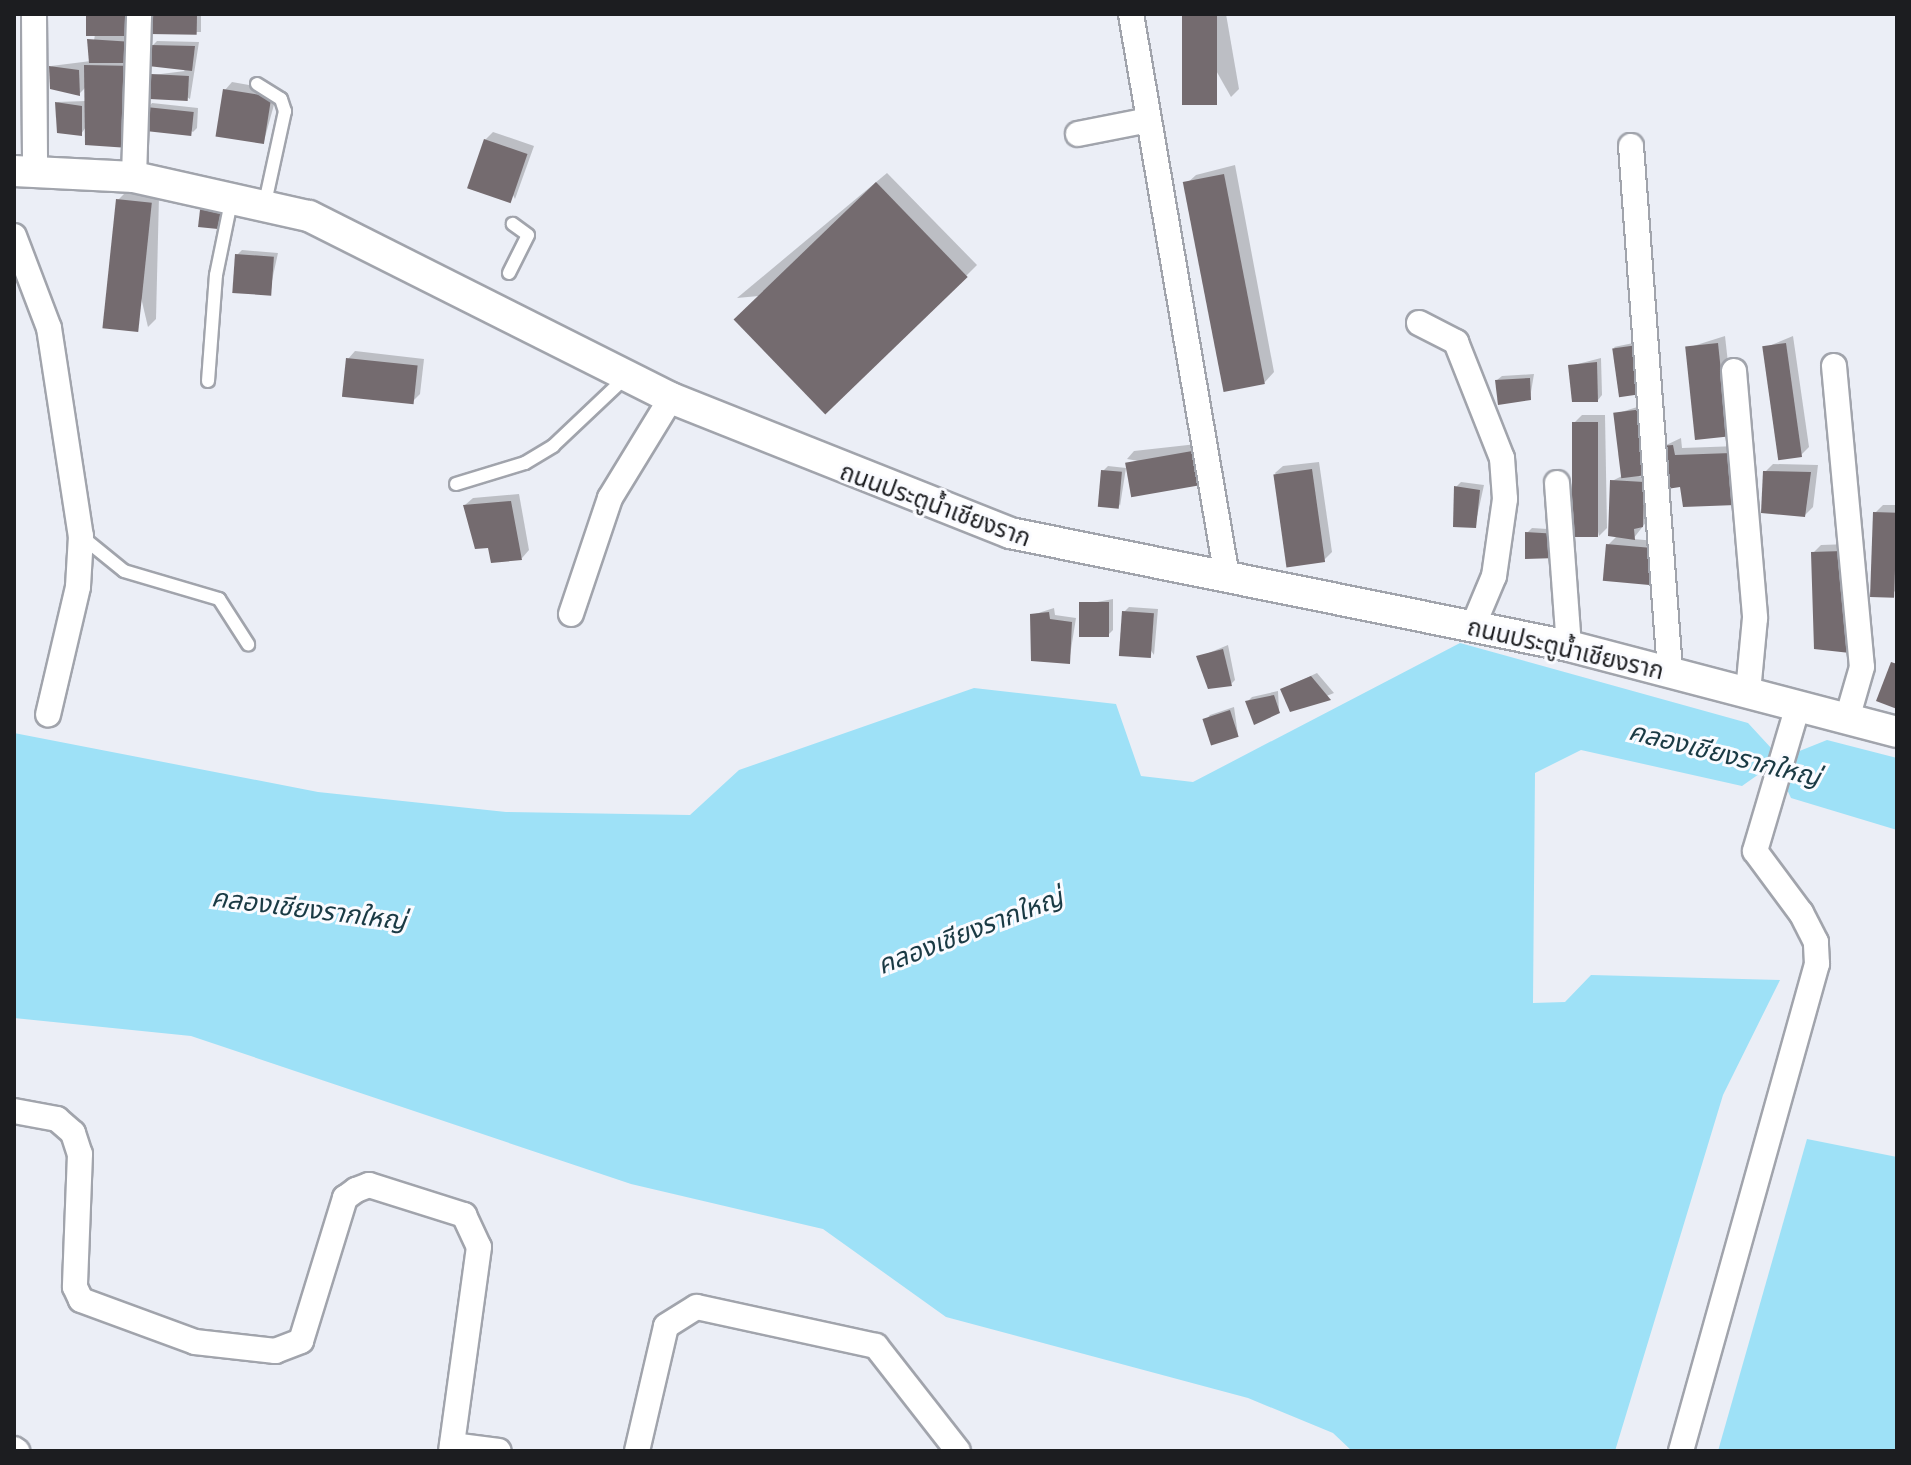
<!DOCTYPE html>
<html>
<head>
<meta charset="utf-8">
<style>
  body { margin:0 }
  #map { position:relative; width:1911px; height:1465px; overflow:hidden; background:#ebeef6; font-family:Literata,"Noto Sans Thai",serif }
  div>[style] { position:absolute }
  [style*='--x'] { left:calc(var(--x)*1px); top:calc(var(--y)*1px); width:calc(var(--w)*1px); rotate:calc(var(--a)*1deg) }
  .water>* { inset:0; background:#9ee1f7 }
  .shadow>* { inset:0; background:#0003; transform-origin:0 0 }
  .building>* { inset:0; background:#746b6f; transform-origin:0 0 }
  .roads { filter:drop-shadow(2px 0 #a1a4ac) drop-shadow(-2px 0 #a1a4ac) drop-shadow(0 2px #a1a4ac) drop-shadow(0 -2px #a1a4ac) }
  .service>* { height:12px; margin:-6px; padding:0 6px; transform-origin:6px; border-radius:6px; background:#fff }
  .minor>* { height:24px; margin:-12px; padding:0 12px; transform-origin:12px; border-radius:12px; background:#fff }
  .tertiary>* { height:30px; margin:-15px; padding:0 15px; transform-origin:15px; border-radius:15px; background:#fff }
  span { translate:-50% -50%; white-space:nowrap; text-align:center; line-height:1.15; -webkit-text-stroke:6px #fafbff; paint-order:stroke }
  .street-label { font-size:24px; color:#1c1d20 }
  .water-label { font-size:26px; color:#1a3a44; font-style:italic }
  .frame { position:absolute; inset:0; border:16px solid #1c1d20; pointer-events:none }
</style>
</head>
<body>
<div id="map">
  <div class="water">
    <div style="clip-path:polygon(1460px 643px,1748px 723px,1772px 749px,1797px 752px,1827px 740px,1897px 758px,1897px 830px,1791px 798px,1782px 779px,1759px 774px,1742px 786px,1581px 750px,1535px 773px,1533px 1003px,1565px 1002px,1591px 975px,1780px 980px,1723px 1095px,1615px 1451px,1352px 1451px,1333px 1433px,1248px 1398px,946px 1317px,823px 1229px,631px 1184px,191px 1036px,14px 1018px,14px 733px,318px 792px,506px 812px,690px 815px,739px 770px,974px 688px,1116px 704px,1141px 776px,1193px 782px)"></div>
    <div style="clip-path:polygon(1807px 1139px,1897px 1157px,1897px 1451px,1718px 1451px)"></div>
  </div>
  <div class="shadow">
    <div style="clip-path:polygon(88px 14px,138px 14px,137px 56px,81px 134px,57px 102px,86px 101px,86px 87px,79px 94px,51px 66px,91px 61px,95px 34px)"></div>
    <div style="left:152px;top:14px;width:49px;height:18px"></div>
    <div style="clip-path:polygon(1184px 14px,1226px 14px,1239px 89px,1231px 97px)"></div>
    <div style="clip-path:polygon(157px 41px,199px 42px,190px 99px,153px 75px,185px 71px,152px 46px)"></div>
    <div style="clip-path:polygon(232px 82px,278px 90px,264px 141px,225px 90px)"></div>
    <div style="clip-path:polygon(152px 103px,198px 108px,197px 128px,193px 132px,148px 108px)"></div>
    <div style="clip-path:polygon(493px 132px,534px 146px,515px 199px,485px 140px)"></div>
    <div style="clip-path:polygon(1235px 165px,1274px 372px,1264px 383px,1185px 185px,1196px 175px)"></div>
    <div style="clip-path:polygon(887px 173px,977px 265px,966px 276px,737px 298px)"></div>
    <div style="clip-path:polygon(126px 192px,159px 196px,156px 319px,148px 327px,118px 200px)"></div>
    <div style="clip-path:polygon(242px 250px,278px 253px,269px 294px,237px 255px)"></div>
    <div style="clip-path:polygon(1725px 336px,1735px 426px,1727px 434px,1687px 348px)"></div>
    <div style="clip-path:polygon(1793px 336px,1809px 447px,1801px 455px,1764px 348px)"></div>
    <div style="clip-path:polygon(1643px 341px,1644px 391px,1614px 347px)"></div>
    <div style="clip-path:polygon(355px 351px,424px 359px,420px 394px,412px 402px,348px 359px)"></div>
    <div style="clip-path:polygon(1601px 358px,1602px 395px,1598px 400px,1570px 366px)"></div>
    <div style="clip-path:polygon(1534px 374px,1530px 398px,1497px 380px,1502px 376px)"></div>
    <div style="clip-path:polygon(1650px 403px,1634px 475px,1648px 478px,1647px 521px,1633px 539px,1668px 542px,1669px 576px,1608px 545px,1618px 535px,1612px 481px,1622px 476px,1615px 414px)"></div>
    <div style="clip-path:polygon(1582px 415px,1605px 415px,1607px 528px,1599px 536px,1574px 423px)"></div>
    <div style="clip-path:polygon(1681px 438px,1682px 448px,1738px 446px,1742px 495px,1682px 485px,1662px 447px)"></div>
    <div style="clip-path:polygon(1206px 443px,1211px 474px,1127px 459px,1134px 451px)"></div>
    <div style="clip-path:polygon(1319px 462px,1332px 552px,1324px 560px,1275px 473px,1283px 466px)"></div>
    <div style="clip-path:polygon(1773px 464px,1818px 465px,1813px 507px,1805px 515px,1765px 472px)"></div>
    <div style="clip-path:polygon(1108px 466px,1126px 468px,1120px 506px,1103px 471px)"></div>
    <div style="clip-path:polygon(1461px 482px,1484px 485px,1475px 526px,1456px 487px)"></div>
    <div style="clip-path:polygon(519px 494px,529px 550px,522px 558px,489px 546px,465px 505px,473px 498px)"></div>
    <div style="clip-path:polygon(1883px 505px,1897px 505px,1897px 589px,1891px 595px,1875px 513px)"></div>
    <div style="clip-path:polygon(1532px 528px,1563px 530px,1561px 551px,1527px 533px)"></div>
    <div style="clip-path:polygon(1850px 544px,1857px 643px,1813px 553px,1821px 545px)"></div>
    <div style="clip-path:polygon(1113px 599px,1113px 630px,1108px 635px,1081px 605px)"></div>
    <div style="clip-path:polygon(1129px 607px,1158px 609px,1154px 655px,1124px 612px)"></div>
    <div style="clip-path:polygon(1054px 608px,1055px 615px,1076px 618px,1069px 662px,1032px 615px)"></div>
    <div style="clip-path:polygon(1228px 645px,1235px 680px,1231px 684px,1199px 657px)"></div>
    <div style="clip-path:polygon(1317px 673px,1334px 693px,1291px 710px,1282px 689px)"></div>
    <div style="clip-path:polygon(1278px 691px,1279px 711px,1247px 702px,1252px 697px)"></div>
    <div style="clip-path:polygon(1234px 707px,1238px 735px,1206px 720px,1210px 715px)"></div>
  </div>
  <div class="building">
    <div style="left:86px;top:14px;width:48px;height:22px"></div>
    <div style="left:150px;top:14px;width:47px;height:20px;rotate:1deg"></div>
    <div style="left:1182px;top:14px;width:35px;height:91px"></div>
    <div style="clip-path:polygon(87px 39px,133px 42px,133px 63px,89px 63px)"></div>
    <div style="clip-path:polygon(150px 45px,195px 46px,192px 71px,148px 66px)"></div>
    <div style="clip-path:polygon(84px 65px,135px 66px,129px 148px,85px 145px)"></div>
    <div style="clip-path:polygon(49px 66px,79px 70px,80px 96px,50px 89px)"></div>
    <div style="left:151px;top:74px;width:38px;height:25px;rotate:3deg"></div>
    <div style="left:223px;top:89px;width:49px;height:48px;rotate:9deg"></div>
    <div style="clip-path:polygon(55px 102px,82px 106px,82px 136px,57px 133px)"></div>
    <div style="left:146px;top:107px;width:48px;height:24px;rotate:6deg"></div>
    <div style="left:484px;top:139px;width:46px;height:52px;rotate:19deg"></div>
    <div style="left:1224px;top:174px;width:214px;height:42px;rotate:79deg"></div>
    <div style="left:876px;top:182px;width:132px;height:198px;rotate:46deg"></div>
    <div style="clip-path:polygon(202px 193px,224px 197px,218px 229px,198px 227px)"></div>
    <div style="left:116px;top:199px;width:36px;height:130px;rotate:6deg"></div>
    <div style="left:235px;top:254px;width:39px;height:39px;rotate:4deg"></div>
    <div style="left:1718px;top:343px;width:94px;height:33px;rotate:84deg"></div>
    <div style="left:1786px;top:343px;width:115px;height:24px;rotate:82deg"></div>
    <div style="left:1638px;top:345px;width:49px;height:26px;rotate:82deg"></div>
    <div style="left:346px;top:358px;width:72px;height:39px;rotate:6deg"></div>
    <div style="clip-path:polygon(1597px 362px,1598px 402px,1572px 402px,1568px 365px)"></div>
    <div style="clip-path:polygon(1530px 378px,1531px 400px,1498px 405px,1495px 380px)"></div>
    <div style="left:1643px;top:409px;width:66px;height:30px;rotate:83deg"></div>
    <div style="left:1572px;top:422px;width:26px;height:115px"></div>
    <div style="clip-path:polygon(1673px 445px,1675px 455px,1731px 453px,1736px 505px,1683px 507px,1680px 487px,1667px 489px,1660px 446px)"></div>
    <div style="left:1198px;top:450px;width:35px;height:74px;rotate:80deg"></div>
    <div style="left:1312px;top:469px;width:94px;height:39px;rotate:82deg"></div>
    <div style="left:1101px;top:470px;width:21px;height:37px;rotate:5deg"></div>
    <div style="clip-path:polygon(1763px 471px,1811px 472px,1805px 517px,1761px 513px)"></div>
    <div style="clip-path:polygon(1610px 480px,1644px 482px,1643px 527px,1634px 529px,1635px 540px,1608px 536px)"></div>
    <div style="clip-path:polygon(1454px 486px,1480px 490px,1476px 528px,1453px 527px)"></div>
    <div style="clip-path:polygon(511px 501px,522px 560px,491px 563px,488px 548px,475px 549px,463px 505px)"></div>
    <div style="left:1873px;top:512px;width:24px;height:85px;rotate:2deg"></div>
    <div style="clip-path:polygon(1525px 532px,1559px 534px,1557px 558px,1525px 559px)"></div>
    <div style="left:1606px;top:544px;width:55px;height:37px;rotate:5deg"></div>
    <div style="clip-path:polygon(1843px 551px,1850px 653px,1814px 649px,1811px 552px)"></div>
    <div style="left:1109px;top:602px;width:35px;height:30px;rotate:90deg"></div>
    <div style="left:1122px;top:611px;width:32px;height:45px;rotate:4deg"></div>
    <div style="clip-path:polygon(1049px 612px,1050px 619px,1072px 622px,1070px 664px,1031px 661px,1030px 614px)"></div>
    <div style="clip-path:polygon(1223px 649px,1232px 686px,1208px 689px,1196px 656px)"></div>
    <div style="clip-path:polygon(1891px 662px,1897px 664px,1897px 709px,1876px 701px)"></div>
    <div style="clip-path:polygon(1311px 676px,1331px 700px,1290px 712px,1280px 689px)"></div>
    <div style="clip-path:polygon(1274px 695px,1280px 713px,1254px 725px,1245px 701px)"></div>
    <div style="left:1230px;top:710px;width:28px;height:29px;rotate:72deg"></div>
  </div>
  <div class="roads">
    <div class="service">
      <div style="--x:257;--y:84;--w:28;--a:32"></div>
      <div style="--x:281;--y:99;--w:13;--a:72"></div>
      <div style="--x:285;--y:111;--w:94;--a:102.3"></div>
      <div style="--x:509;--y:273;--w:42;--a:-63.4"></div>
      <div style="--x:528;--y:235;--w:19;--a:-144"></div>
      <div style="--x:208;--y:381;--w:106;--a:-85.7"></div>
      <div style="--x:216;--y:275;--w:80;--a:-78.4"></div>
      <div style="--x:456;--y:484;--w:72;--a:-16.9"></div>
      <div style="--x:525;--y:463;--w:33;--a:-31"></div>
      <div style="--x:553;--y:446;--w:102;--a:-43.4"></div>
      <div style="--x:81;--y:536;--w:55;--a:39.1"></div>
      <div style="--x:124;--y:571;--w:99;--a:16.4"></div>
      <div style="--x:219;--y:599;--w:54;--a:57.2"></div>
    </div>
    <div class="minor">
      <div style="--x:34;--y:14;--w:156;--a:89.6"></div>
      <div style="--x:1131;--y:14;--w:571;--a:80.32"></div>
      <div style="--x:1078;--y:134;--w:72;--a:-11.2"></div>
      <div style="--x:1631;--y:146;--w:526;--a:85.75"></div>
      <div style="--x:134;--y:177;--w:163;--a:-88.2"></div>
      <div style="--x:14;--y:236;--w:98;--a:69.2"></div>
      <div style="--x:49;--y:328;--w:210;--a:81.3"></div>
      <div style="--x:81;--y:536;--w:51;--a:93.4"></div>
      <div style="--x:78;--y:587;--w:131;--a:103.2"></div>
      <div style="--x:1419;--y:323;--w:42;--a:27.2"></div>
      <div style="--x:1456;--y:342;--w:125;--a:68.4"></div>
      <div style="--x:1502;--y:458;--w:41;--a:85.8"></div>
      <div style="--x:1505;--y:499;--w:78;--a:98.1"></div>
      <div style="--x:1494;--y:576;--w:54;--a:112.8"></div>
      <div style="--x:1834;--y:366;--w:302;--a:84.7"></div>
      <div style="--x:1862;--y:667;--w:54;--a:106.1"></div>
      <div style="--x:1734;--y:371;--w:248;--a:85.1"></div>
      <div style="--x:1755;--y:618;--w:74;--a:95.4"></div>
      <div style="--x:1557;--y:483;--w:163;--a:85.8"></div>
      <div style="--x:571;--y:614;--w:122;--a:-71.4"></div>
      <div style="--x:610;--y:498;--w:117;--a:-58.6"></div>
      <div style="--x:14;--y:1111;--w:44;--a:10.5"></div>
      <div style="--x:57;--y:1119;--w:21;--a:41"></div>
      <div style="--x:73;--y:1133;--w:22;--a:72"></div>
      <div style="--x:80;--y:1154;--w:133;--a:92.2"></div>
      <div style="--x:75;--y:1287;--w:14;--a:65"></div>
      <div style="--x:81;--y:1300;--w:121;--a:20.2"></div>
      <div style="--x:195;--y:1342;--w:81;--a:6.4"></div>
      <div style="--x:275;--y:1351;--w:28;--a:-21"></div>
      <div style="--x:301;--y:1341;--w:150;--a:-72.9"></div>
      <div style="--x:345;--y:1198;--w:14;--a:-36"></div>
      <div style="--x:356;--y:1190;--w:14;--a:-21"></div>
      <div style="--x:369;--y:1185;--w:100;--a:17.5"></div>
      <div style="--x:464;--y:1215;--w:35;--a:65"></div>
      <div style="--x:479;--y:1247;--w:206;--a:97.8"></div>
      <div style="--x:452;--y:1445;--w:47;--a:7.3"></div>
      <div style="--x:14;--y:1449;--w:4;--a:34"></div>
      <div style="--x:637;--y:1451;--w:128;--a:-76.9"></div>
      <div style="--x:666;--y:1326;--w:36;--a:-32"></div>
      <div style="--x:697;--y:1307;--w:183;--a:12.3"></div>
      <div style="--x:876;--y:1346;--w:133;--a:52"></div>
      <div style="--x:1681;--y:1451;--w:506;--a:-74.4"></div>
      <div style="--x:1817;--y:964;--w:22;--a:-93"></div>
      <div style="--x:1816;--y:942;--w:33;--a:-117"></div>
      <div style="--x:1801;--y:913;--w:77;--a:-126.6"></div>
      <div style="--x:1755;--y:851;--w:151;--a:-73.5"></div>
    </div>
    <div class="tertiary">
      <div style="--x:14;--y:171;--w:120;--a:2.9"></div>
      <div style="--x:134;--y:177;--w:179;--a:12.6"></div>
      <div style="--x:309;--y:216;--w:405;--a:26.7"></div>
      <div style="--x:671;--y:398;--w:365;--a:21.7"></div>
      <div style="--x:1010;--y:533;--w:570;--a:11.43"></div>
      <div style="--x:1569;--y:646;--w:339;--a:14.7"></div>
    </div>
  </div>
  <div class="street-label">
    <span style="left:936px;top:503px;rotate:20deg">ถนนประตูน้ำเชียงราก</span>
    <span style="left:1566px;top:647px;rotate:13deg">ถนนประตูน้ำเชียงราก</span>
  </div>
  <div class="water-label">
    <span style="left:1725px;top:752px;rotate:14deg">คลองเชียงรากใหญ่</span>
    <span style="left:309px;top:907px;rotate:7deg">คลองเชียงรากใหญ่</span>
    <span style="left:969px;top:929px;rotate:-21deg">คลองเชียงรากใหญ่</span>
  </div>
  <div class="frame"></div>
</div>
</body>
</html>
